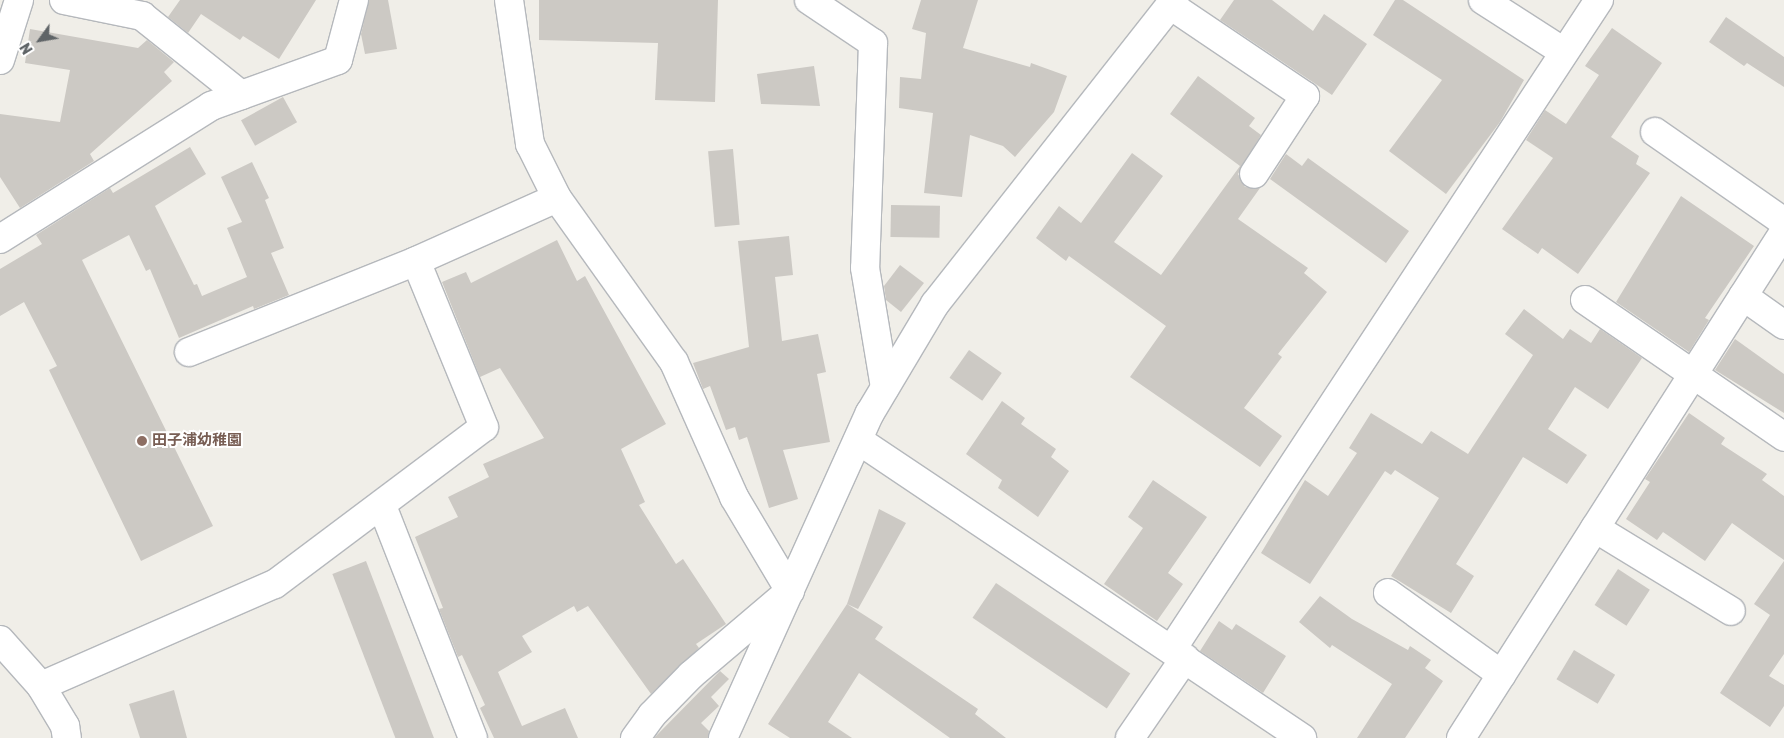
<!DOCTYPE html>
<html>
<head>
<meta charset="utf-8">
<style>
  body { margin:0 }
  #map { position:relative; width:1784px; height:738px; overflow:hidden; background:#f0eee8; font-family:Rubik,"Noto Sans JP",sans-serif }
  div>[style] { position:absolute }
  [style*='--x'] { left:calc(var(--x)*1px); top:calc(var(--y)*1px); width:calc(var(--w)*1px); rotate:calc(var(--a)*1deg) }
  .building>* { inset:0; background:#ccc9c4; transform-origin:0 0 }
  .roads { filter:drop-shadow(1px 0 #b5b8bc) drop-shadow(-1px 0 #b5b8bc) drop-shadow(0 1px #b5b8bc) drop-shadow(0 -1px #b5b8bc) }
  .minor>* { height:28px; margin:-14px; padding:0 14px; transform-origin:14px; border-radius:14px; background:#fff }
  .dots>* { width:14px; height:14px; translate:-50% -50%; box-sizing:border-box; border:2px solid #fff; border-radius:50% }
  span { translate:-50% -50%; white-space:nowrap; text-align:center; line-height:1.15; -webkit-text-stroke:4px #fff; paint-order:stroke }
  .education-label { font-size:15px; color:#785e54; font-weight:700 }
  .left { translate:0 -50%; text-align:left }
  .north { position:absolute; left:15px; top:15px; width:50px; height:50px; -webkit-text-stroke:4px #fff; paint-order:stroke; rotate:238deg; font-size:14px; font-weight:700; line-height:20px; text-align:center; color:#5f6467 }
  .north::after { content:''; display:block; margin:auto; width:18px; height:22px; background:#5f6467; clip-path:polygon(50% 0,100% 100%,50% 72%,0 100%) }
</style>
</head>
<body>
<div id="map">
  <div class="building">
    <div style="clip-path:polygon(180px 0,316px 0,279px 59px,243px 36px,240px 40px,201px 14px,188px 33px,168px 17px)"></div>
    <div style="clip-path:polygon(369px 0,388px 0,397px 49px,365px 54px,361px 34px)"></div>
    <div style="clip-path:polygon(539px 0,718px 0,715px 102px,655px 100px,658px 43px,539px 40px)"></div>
    <div style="clip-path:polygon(921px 0,978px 0,963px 48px,1030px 67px,1031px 63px,1067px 76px,1054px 112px,1015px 157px,1003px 146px,970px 135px,962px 197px,924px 193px,933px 113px,899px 108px,900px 77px,921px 79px,926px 33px,912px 29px)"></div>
    <div style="clip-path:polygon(1234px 0,1272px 0,1313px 31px,1324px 14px,1367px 44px,1332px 95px,1220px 20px)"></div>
    <div style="clip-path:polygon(1395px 0,1403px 0,1524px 80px,1500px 122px,1446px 194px,1389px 151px,1442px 80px,1373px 35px)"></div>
    <div style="clip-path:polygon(1726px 17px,1784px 57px,1784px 87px,1747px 63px,1744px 66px,1709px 42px)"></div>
    <div style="clip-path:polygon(1612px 28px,1662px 63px,1611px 137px,1639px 156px,1636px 164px,1650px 173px,1578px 274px,1542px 248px,1538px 254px,1502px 229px,1553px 158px,1526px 140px,1545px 110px,1566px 124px,1599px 75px,1585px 66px)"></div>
    <div style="clip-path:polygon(30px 29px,138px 48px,147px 40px,174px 62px,164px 72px,172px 81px,90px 154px,94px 161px,20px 208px,0 177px,0 114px,60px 122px,70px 70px,25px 63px)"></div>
    <div style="clip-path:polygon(814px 66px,820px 106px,761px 104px,757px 74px)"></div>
    <div style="clip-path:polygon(1198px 76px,1255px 118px,1249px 126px,1261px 135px,1238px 174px,1245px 187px,1260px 188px,1238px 219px,1308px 268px,1304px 273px,1327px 292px,1278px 354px,1282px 357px,1244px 408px,1282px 436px,1260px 467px,1130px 377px,1166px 326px,1069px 256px,1066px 261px,1036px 238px,1059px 206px,1081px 223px,1132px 153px,1163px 176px,1114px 242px,1161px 275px,1240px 166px,1170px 114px)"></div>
    <div style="left:283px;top:97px;width:29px;height:48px;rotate:61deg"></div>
    <div style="clip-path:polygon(190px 147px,206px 174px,155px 206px,194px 285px,197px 284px,202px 296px,247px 277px,227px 228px,242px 222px,221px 177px,252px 162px,269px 198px,265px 200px,284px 248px,271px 253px,289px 295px,254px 309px,253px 306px,179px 338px,150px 269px,146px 271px,129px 235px,82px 260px,213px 526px,141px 561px,49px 370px,57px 366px,24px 302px,0 316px,0 269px,42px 244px,36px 235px,110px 188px,113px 193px)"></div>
    <div style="left:733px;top:149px;width:76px;height:25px;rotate:85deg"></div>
    <div style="clip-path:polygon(1286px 154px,1302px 166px,1308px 158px,1409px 231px,1386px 263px,1270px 179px)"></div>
    <div style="clip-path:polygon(1681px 196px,1754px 246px,1705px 318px,1709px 320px,1689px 352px,1616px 302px)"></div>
    <div style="left:891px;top:205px;width:49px;height:32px;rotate:1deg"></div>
    <div style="clip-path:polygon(789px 236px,793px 275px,775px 277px,782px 341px,818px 334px,826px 372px,817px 374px,830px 442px,783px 450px,798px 499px,769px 508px,747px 437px,739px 440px,735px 427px,726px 430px,710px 386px,703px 389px,693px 363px,749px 347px,738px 241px)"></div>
    <div style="clip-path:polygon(557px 240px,577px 281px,585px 276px,666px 424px,621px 449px,645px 502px,639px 505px,676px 564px,683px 559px,726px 624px,696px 644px,699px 648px,651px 694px,588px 606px,577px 612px,574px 606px,522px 636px,532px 652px,498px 672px,522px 726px,565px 708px,578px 738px,494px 738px,480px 708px,485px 705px,462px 655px,458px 657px,439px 609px,443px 608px,415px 537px,458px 517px,448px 497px,489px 477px,483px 464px,544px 438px,500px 368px,480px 377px,442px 282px,466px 272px,471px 283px)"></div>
    <div style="clip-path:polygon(900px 265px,924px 283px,901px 312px,886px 300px,884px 286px)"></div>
    <div style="clip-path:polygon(1524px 309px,1563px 339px,1570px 329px,1591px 343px,1600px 329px,1642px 358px,1608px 409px,1575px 387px,1548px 429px,1587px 455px,1567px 484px,1523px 457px,1456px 564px,1474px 576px,1451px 613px,1391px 576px,1439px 498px,1395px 470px,1391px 475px,1385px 471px,1310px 584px,1261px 553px,1305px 480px,1328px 496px,1357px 453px,1349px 448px,1371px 413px,1422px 444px,1431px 431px,1468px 454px,1533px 355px,1505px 334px)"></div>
    <div style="clip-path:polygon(1735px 339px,1784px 374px,1784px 413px,1715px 370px)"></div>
    <div style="left:969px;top:350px;width:40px;height:34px;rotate:35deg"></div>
    <div style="clip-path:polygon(1002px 401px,1025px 418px,1021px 424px,1056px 449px,1051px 457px,1069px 471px,1038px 517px,998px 488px,1002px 480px,966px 454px)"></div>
    <div style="clip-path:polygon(1689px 413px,1725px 438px,1721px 444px,1767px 474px,1762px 480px,1784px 496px,1784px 560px,1732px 523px,1705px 561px,1663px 532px,1657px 540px,1626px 519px,1650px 482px,1645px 479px)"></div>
    <div style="clip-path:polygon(1153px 480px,1207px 517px,1168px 573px,1183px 584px,1157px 621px,1104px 584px,1143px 528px,1128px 517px)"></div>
    <div style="clip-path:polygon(879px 509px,906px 523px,858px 609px,847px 604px,883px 627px,875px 639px,978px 709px,975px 714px,1006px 738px,950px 738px,859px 673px,828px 722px,852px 738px,790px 738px,768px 724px,847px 604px)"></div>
    <div style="left:366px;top:561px;width:190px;height:36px;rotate:69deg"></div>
    <div style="clip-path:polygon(1784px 561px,1784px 654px,1769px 676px,1784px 685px,1784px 706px,1770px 727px,1720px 693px,1770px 615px,1754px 604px)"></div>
    <div style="left:1618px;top:569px;width:38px;height:43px;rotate:33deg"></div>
    <div style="left:996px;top:583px;width:162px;height:42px;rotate:34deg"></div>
    <div style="clip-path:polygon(1320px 596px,1352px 619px,1408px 650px,1410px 646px,1431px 660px,1425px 668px,1443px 681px,1405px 738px,1357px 738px,1392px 684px,1332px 645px,1330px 648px,1299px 622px)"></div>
    <div style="clip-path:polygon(1219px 621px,1232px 630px,1236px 624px,1286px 656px,1263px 693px,1200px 651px)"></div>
    <div style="left:1574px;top:650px;width:48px;height:34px;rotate:31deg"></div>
    <div style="clip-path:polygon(720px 671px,729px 679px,711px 697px,719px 706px,701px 723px,709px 731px,708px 738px,654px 738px)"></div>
    <div style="clip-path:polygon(174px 690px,187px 738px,140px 738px,129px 704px)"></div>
  </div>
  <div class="roads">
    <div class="minor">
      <div style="--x:64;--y:0;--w:80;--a:11.6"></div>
      <div style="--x:142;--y:16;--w:127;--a:38.6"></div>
      <div style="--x:509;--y:0;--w:146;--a:81.7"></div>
      <div style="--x:530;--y:144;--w:60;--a:63.4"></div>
      <div style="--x:557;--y:198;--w:201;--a:54.5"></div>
      <div style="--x:674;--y:362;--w:148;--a:66"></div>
      <div style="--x:734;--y:497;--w:109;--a:59.2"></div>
      <div style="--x:790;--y:591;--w:130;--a:139.7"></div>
      <div style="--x:691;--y:675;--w:56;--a:134.3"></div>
      <div style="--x:652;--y:715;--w:29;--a:126"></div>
      <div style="--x:809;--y:0;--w:77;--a:33.9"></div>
      <div style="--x:873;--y:43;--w:225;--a:92"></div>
      <div style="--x:865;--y:268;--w:121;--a:80.5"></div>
      <div style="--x:1483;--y:0;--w:96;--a:32.7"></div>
      <div style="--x:1170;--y:5;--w:163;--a:34"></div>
      <div style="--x:1305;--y:96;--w:93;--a:123.2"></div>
      <div style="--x:0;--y:60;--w:63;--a:-72.4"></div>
      <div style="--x:1655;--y:132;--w:157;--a:34.9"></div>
      <div style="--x:0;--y:239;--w:249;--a:-32.2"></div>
      <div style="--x:211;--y:106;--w:135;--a:-19.9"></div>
      <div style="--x:338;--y:60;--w:62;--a:-75.1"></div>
      <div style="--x:1743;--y:296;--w:50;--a:35.3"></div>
      <div style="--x:1585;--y:300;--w:242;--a:34.5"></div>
      <div style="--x:189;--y:352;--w:245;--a:-21.8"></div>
      <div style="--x:416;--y:261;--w:154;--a:-24.1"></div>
      <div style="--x:858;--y:440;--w:535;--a:33.87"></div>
      <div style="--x:382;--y:506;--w:249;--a:68.6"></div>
      <div style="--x:1595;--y:528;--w:159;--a:31.4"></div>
      <div style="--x:1388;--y:593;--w:140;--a:35.7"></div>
      <div style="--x:0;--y:640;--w:62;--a:48.3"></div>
      <div style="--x:41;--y:686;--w:47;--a:59"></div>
      <div style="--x:65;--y:726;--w:12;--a:81"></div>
      <div style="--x:1172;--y:649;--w:777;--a:-56.66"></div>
      <div style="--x:41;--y:686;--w:255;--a:-23.6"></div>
      <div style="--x:275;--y:584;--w:261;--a:-36.9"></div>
      <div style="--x:484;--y:427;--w:179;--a:-112.3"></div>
      <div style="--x:723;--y:738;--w:357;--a:-65.7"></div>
      <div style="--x:870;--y:413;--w:127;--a:-59.2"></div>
      <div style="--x:935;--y:304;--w:387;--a:-51.8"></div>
      <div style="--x:1130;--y:738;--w:97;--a:-55.5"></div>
      <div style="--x:1461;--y:738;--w:600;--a:-57.45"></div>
    </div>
  </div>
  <div class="dots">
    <div style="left:142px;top:441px;background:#8d6e63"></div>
  </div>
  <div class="education-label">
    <span class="left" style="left:152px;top:441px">田子浦幼稚園</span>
  </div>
  <div class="north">N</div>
</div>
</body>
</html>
